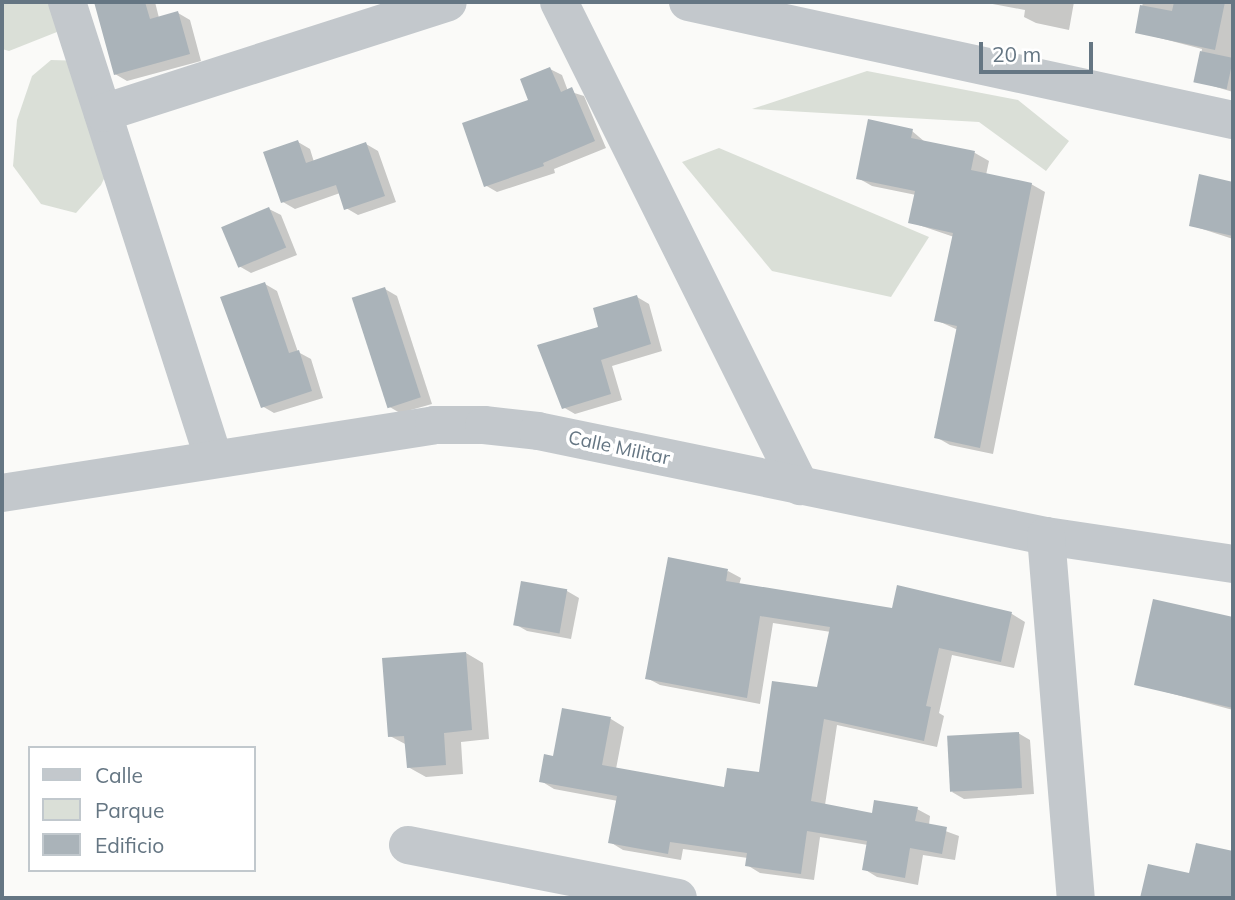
<!DOCTYPE html>
<html>
<head>
<meta charset="utf-8">
<style>
  body { margin:0 }
  #map { position:relative; width:1235px; height:900px; overflow:hidden; background:#fafaf8; font-family:Mulish,sans-serif }
  div>[style] { position:absolute }
  [style*='--x'] { left:calc(var(--x)*1px); top:calc(var(--y)*1px); width:calc(var(--w)*1px); rotate:calc(var(--a)*1deg) }
  .green>* { inset:0; background:#dadfd7 }
  .shadow>* { inset:0; background:#0003 }
  .building>* { inset:0; background:#aab3b9; transform-origin:0 0 }
  .minor>* { height:38px; margin:-19px; padding:0 19px; transform-origin:19px; border-radius:19px; background:#c3c8cc }
  span { translate:-50% -50%; white-space:nowrap; text-align:center; line-height:1.15; -webkit-text-stroke:7px #fff; paint-order:stroke }
  .street-label { font-size:19px; color:#657683 }
  .frame { position:absolute; inset:0; border:4px solid #657683; pointer-events:none }
  .legend { position:absolute; left:28px; top:746px; width:228px; height:126px; box-sizing:border-box; background:#fff; border:2px solid #c1c8cd; margin:0; padding:9px 12px; list-style:none; font-size:21px; color:#657683 }
  .legend li { display:flex; align-items:center; gap:14px; height:35px }
  .legend b { width:35px; border:2px solid #c1c8cd }
  .scale { position:absolute; left:979px; top:42px; width:114px; height:32px; box-sizing:border-box; border:4px solid #657683; border-top:0; padding-left:9px; font-size:21px; line-height:24px; white-space:nowrap; color:#657683; -webkit-text-stroke:5px #fff; paint-order:stroke }
</style>
</head>
<body>
<div id="map">
  <div class="green">
    <div style="clip-path:polygon(2px 2px,54px 2px,62px 30px,9px 51px,2px 49px)"></div>
    <div style="clip-path:polygon(51px 60px,84px 61px,114px 158px,101px 185px,76px 213px,41px 204px,13px 166px,17px 120px,32px 76px)"></div>
    <div style="clip-path:polygon(867px 71px,1018px 100px,1069px 141px,1046px 171px,979px 122px,752px 109px)"></div>
    <div style="clip-path:polygon(719px 148px,929px 237px,891px 297px,772px 271px,682px 162px)"></div>
  </div>
  <div class="shadow">
    <div style="clip-path:polygon(96px 2px,155px 2px,159px 18px,178px 13px,190px 20px,201px 61px,127px 81px,115px 74px)"></div>
    <div style="clip-path:polygon(982px 2px,1074px 2px,1069px 30px,1036px 23px,1024px 17px,1025px 10px)"></div>
    <div style="clip-path:polygon(1143px 2px,1233px 2px,1233px 92px,1196px 81px,1202px 49px,1137px 32px)"></div>
    <div style="clip-path:polygon(550px 69px,562px 75px,568px 91px,584px 96px,606px 148px,554px 169px,555px 173px,497px 192px,485px 185px)"></div>
    <div style="clip-path:polygon(912px 131px,925px 142px,975px 153px,989px 161px,986px 175px,1031px 184px,1045px 192px,993px 454px,950px 445px,936px 437px,958px 330px,936px 320px,954px 237px,910px 222px,916px 195px,872px 186px,858px 178px)"></div>
    <div style="clip-path:polygon(298px 142px,310px 149px,314px 162px,366px 144px,378px 151px,396px 202px,358px 215px,346px 208px,340px 193px,295px 209px,283px 202px)"></div>
    <div style="clip-path:polygon(1200px 176px,1233px 183px,1233px 239px,1190px 225px)"></div>
    <div style="clip-path:polygon(269px 209px,281px 215px,297px 255px,251px 273px,239px 266px)"></div>
    <div style="clip-path:polygon(265px 284px,277px 291px,298px 352px,311px 359px,323px 398px,274px 413px,262px 406px)"></div>
    <div style="clip-path:polygon(385px 289px,397px 296px,432px 404px,400px 413px,388px 406px)"></div>
    <div style="clip-path:polygon(637px 297px,649px 304px,662px 351px,612px 366px,622px 400px,575px 414px,563px 407px,600px 328px)"></div>
    <div style="clip-path:polygon(728px 571px,741px 578px,739px 585px,894px 610px,898px 588px,1012px 614px,1025px 622px,1014px 668px,952px 655px,939px 713px,944px 716px,937px 747px,837px 725px,825px 805px,873px 815px,917px 809px,930px 816px,929px 825px,959px 836px,955px 860px,923px 855px,918px 885px,877px 877px,864px 869px,868px 845px,820px 837px,814px 880px,760px 873px,747px 865px,748px 858px,683px 849px,681px 860px,623px 850px,610px 842px,618px 801px,554px 789px,541px 781px,554px 758px,563px 710px,611px 719px,624px 727px,616px 769px,726px 789px,760px 774px,818px 689px,831px 632px,773px 623px,760px 704px,660px 685px,647px 678px)"></div>
    <div style="clip-path:polygon(523px 583px,567px 591px,579px 598px,571px 639px,527px 631px,515px 624px)"></div>
    <div style="clip-path:polygon(466px 653px,483px 663px,489px 739px,461px 742px,463px 774px,426px 777px,408px 767px,407px 745px,390px 736px)"></div>
    <div style="clip-path:polygon(1212px 657px,1233px 661px,1233px 710px,1136px 684px)"></div>
    <div style="clip-path:polygon(1018px 733px,1030px 740px,1034px 794px,964px 799px,952px 792px)"></div>
    <div style="clip-path:polygon(1197px 845px,1233px 853px,1233px 898px,1142px 898px,1149px 866px,1190px 876px)"></div>
  </div>
  <div class="building">
    <div style="clip-path:polygon(94px 2px,145px 2px,150px 19px,178px 11px,190px 54px,114px 75px)"></div>
    <div style="clip-path:polygon(1174px 2px,1225px 2px,1215px 50px,1135px 33px,1140px 5px,1172px 11px)"></div>
    <div style="left:1200px;top:51px;width:34px;height:32px;rotate:12deg"></div>
    <div style="clip-path:polygon(550px 67px,561px 92px,572px 87px,595px 141px,543px 163px,544px 166px,484px 187px,462px 123px,528px 100px,520px 79px)"></div>
    <div style="clip-path:polygon(868px 119px,913px 129px,911px 138px,975px 151px,971px 170px,1032px 183px,980px 448px,934px 438px,957px 326px,934px 321px,953px 233px,908px 223px,915px 191px,856px 179px)"></div>
    <div style="clip-path:polygon(298px 140px,306px 163px,366px 142px,385px 196px,344px 210px,336px 185px,281px 203px,263px 152px)"></div>
    <div style="clip-path:polygon(1199px 174px,1233px 182px,1233px 236px,1189px 226px)"></div>
    <div style="left:269px;top:207px;width:44px;height:52px;rotate:67deg"></div>
    <div style="clip-path:polygon(265px 282px,289px 353px,299px 350px,312px 391px,261px 408px,220px 297px)"></div>
    <div style="left:385px;top:287px;width:116px;height:35px;rotate:72deg"></div>
    <div style="clip-path:polygon(637px 295px,651px 344px,601px 360px,611px 394px,562px 409px,537px 345px,598px 327px,593px 308px)"></div>
    <div style="clip-path:polygon(668px 557px,728px 569px,726px 581px,892px 608px,897px 585px,1012px 612px,1001px 662px,939px 648px,926px 706px,931px 707px,924px 741px,824px 719px,811px 801px,872px 813px,874px 800px,918px 807px,915px 821px,947px 827px,942px 854px,910px 848px,905px 878px,862px 870px,867px 841px,807px 831px,801px 874px,745px 866px,747px 853px,670px 842px,668px 854px,608px 843px,617px 796px,539px 782px,544px 754px,553px 756px,562px 708px,611px 717px,602px 765px,724px 787px,727px 768px,759px 772px,772px 681px,817px 687px,830px 627px,760px 616px,747px 698px,645px 679px)"></div>
    <div style="left:521px;top:581px;width:47px;height:45px;rotate:10deg"></div>
    <div style="clip-path:polygon(1153px 599px,1233px 617px,1233px 708px,1134px 685px)"></div>
    <div style="clip-path:polygon(466px 652px,472px 730px,444px 733px,446px 765px,407px 768px,404px 736px,388px 737px,382px 658px)"></div>
    <div style="left:1019px;top:732px;width:56px;height:72px;rotate:87deg"></div>
    <div style="clip-path:polygon(1196px 843px,1233px 851px,1233px 898px,1140px 898px,1148px 864px,1189px 873px)"></div>
  </div>
  <div class="minor">
    <div style="--x:67;--y:2;--w:480;--a:72.2"></div>
    <div style="--x:559;--y:2;--w:541;--a:63.53"></div>
    <div style="--x:688;--y:2;--w:558;--a:12.22"></div>
    <div style="--x:103;--y:113;--w:362;--a:-17.8"></div>
    <div style="--x:2;--y:493;--w:437;--a:-8.9"></div>
    <div style="--x:434;--y:425;--w:50;--a:0"></div>
    <div style="--x:484;--y:425;--w:54;--a:6.3"></div>
    <div style="--x:538;--y:431;--w:519;--a:11.68"></div>
    <div style="--x:1046;--y:536;--w:189;--a:8.5"></div>
    <div style="--x:1046;--y:536;--w:363;--a:85.3"></div>
    <div style="--x:408;--y:845;--w:275;--a:11.1"></div>
  </div>
  <div class="street-label">
    <span style="left:619px;top:448px;rotate:12deg">Calle Militar</span>
  </div>
  <div class="frame"></div>
  <ul class="legend">
  <li><b style="height:9px;background:#c3c8cc"></b>Calle</li>
  <li><b style="height:19px;background:#dadfd7"></b>Parque</li>
  <li><b style="height:19px;background:#aab3b9"></b>Edificio</li>
  </ul>
  <div class="scale">20 m</div>
</div>
</body>
</html>
